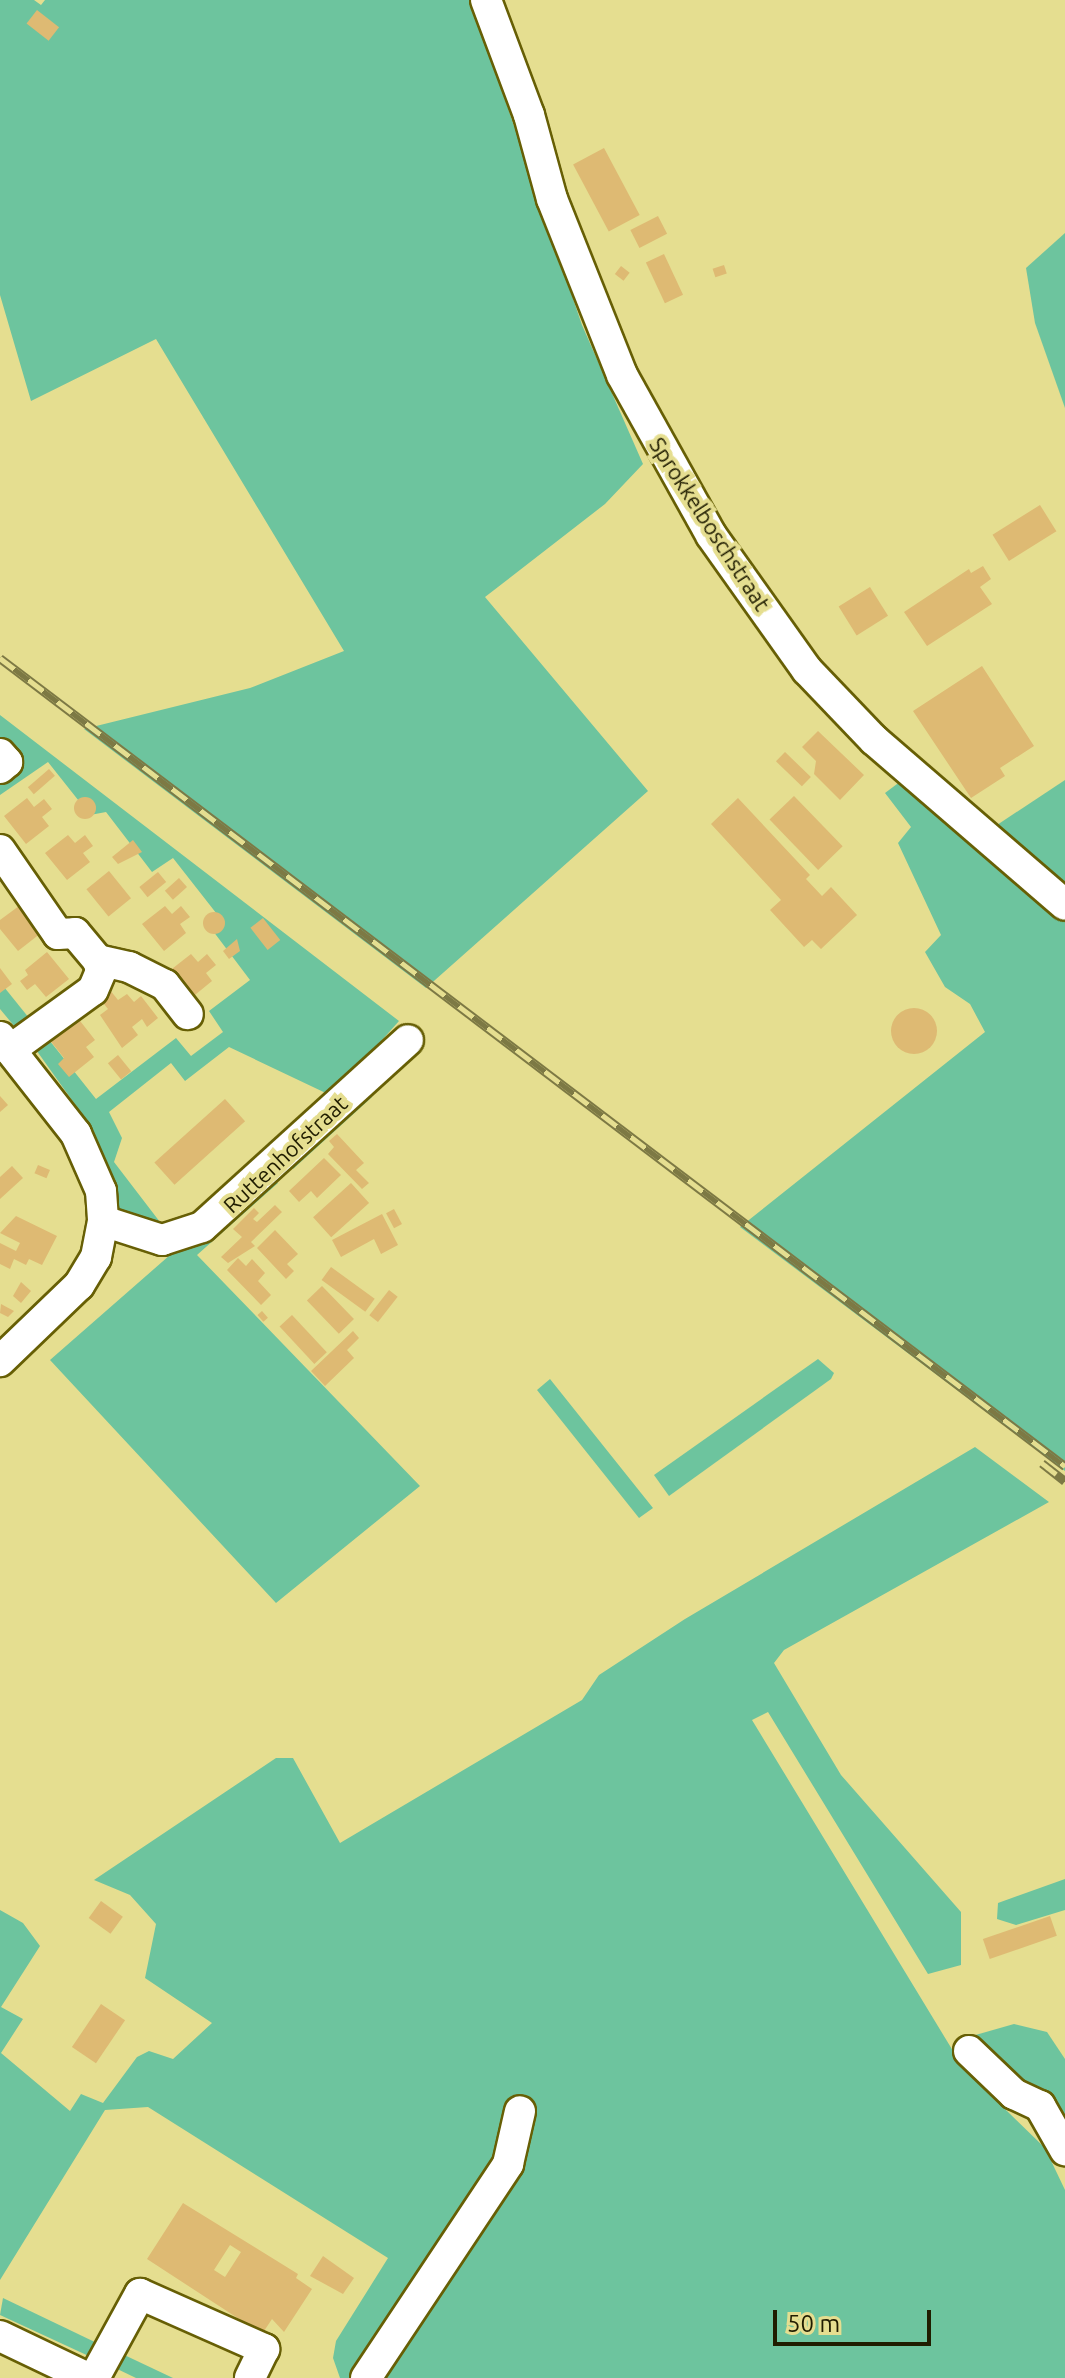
<!DOCTYPE html>
<html>
<head>
<meta charset="utf-8">
<style>
  body { margin:0 }
  #map { position:relative; width:1065px; height:2378px; overflow:hidden; background:#e5de90; font-family:Ubuntu,sans-serif }
  div>[style] { position:absolute }
  [style*='--x'] { left:calc(var(--x)*1px); top:calc(var(--y)*1px); width:calc(var(--w)*1px); rotate:calc(var(--a)*1deg) }
  .green>* { inset:0; background:#6dc49e }
  .building>* { inset:0; background:#deba73; transform-origin:0 0 }
  .round { border-radius:50% }
  .roads { filter:drop-shadow(2px 0 #675f05) drop-shadow(-2px 0 #675f05) drop-shadow(0 2px #675f05) drop-shadow(0 -2px #675f05) }
  .minor>* { height:30px; margin:-15px; padding:0 15px; transform-origin:15px; border-radius:15px; background:#fff }
  .rail>* { height:9px; margin-top:-4.5px; transform-origin:0; background:repeating-linear-gradient(90deg,#e5de90 0 18px,#7d7944 0 36px); box-sizing:border-box; border-block:2px solid #7d7944 }
  span { translate:-50% -50%; white-space:nowrap; text-align:center; line-height:1.15; -webkit-text-stroke:8px #e5de90; paint-order:stroke }
  .street-label { font-size:22px; color:#201d00 }
  .scale { position:absolute; left:773px; top:2310px; width:158px; height:36px; box-sizing:border-box; border:4px solid #201d00; border-top:0; padding-left:10px; font-size:24px; line-height:28px; white-space:nowrap; color:#201d00; -webkit-text-stroke:6px #e5de90; paint-order:stroke }
</style>
</head>
<body>
<div id="map">
  <div class="green">
    <div style="clip-path:polygon(0 0,34px 0,41px 5px,45px 0,471px 0,582px 325px,643px 464px,605px 504px,485px 597px,648px 791px,426px 988px,84px 729px,250px 688px,344px 651px,156px 339px,31px 401px,0 295px)"></div>
    <div style="clip-path:polygon(1065px 233px,1065px 408px,1035px 323px,1026px 268px)"></div>
    <div style="clip-path:polygon(0 715px,399px 1021px,332px 1096px,229px 1047px,185px 1081px,171px 1063px,109px 1112px,122px 1138px,114px 1162px,163px 1226px,117px 1213px,108px 1170px,84px 1117px,34px 1047px,42px 1031px,96px 1099px,176px 1038px,191px 1056px,223px 1032px,209px 1011px,250px 980px,210px 927px,220px 918px,173px 858px,152px 872px,106px 812px,90px 815px,48px 762px,0 795px,0 781px,22px 765px,0 737px)"></div>
    <div style="clip-path:polygon(905px 778px,1065px 920px,1065px 1471px,740px 1227px,985px 1032px,970px 1004px,945px 987px,925px 952px,941px 935px,898px 843px,911px 827px,885px 793px)"></div>
    <div style="clip-path:polygon(1065px 780px,1065px 887px,997px 825px)"></div>
    <div style="clip-path:polygon(0 982px,29px 1018px,15px 1027px,0 1009px)"></div>
    <div style="clip-path:polygon(362px 1089px,372px 1097px,293px 1169px,282px 1157px)"></div>
    <div style="clip-path:polygon(266px 1171px,278px 1183px,197px 1255px,420px 1486px,276px 1603px,50px 1360px)"></div>
    <div style="clip-path:polygon(818px 1359px,834px 1373px,831px 1379px,669px 1496px,654px 1475px)"></div>
    <div style="clip-path:polygon(550px 1379px,637px 1488px,653px 1508px,639px 1518px,537px 1390px)"></div>
    <div style="clip-path:polygon(975px 1447px,1049px 1502px,784px 1650px,774px 1663px,841px 1775px,961px 1912px,961px 1965px,928px 1974px,768px 1712px,752px 1720px,964px 2069px,1045px 2148px,1065px 2190px,1065px 2378px,340px 2378px,333px 2358px,336px 2341px,388px 2258px,148px 2107px,105px 2110px,0 2280px,0 1910px,23px 1923px,40px 1946px,1px 2007px,23px 2019px,1px 2053px,70px 2111px,81px 2094px,103px 2103px,137px 2057px,149px 2051px,173px 2059px,212px 2023px,145px 1978px,156px 1924px,130px 1895px,94px 1880px,276px 1758px,293px 1758px,340px 1843px,582px 1700px,599px 1675px,685px 1619px)"></div>
    <div style="clip-path:polygon(1065px 1879px,1065px 1910px,1016px 1925px,997px 1919px,998px 1903px)"></div>
    <div style="clip-path:polygon(1014px 2024px,1047px 2032px,1065px 2059px,1065px 2152px,965px 2038px)"></div>
    <div style="clip-path:polygon(3px 2298px,101px 2345px,93px 2358px,0 2315px)"></div>
    <div style="clip-path:polygon(118px 2352px,173px 2378px,136px 2378px,111px 2366px)"></div>
  </div>
  <div class="building">
    <div style="left:37px;top:10px;width:28px;height:17px;rotate:38deg"></div>
    <div style="left:604px;top:148px;width:76px;height:35px;rotate:62deg"></div>
    <div style="left:658px;top:216px;width:20px;height:31px;rotate:63deg"></div>
    <div style="left:664px;top:254px;width:45px;height:20px;rotate:65deg"></div>
    <div style="left:724px;top:265px;width:9px;height:12px;rotate:72deg"></div>
    <div style="left:621px;top:266px;width:11px;height:10px;rotate:38deg"></div>
    <div style="left:1040px;top:505px;width:31px;height:56px;rotate:58deg"></div>
    <div style="clip-path:polygon(983px 566px,991px 579px,980px 587px,992px 604px,927px 646px,904px 612px,969px 569px,971px 573px)"></div>
    <div style="left:870px;top:587px;width:34px;height:37px;rotate:58deg"></div>
    <div style="clip-path:polygon(982px 666px,1034px 746px,1000px 768px,1005px 776px,971px 798px,913px 711px)"></div>
    <div style="clip-path:polygon(818px 731px,864px 775px,840px 800px,814px 774px,816px 761px,802px 747px)"></div>
    <div style="left:785px;top:752px;width:36px;height:13px;rotate:44deg"></div>
    <div style="left:49px;top:769px;width:9px;height:28px;rotate:49deg"></div>
    <div style="left:794px;top:796px;width:70px;height:34px;rotate:46deg"></div>
    <div class="round" style="left:74px;top:797px;width:22px;height:22px"></div>
    <div style="clip-path:polygon(27px 798px,34px 807px,44px 799px,52px 809px,42px 817px,49px 826px,26px 844px,4px 816px)"></div>
    <div style="clip-path:polygon(738px 798px,810px 875px,806px 879px,822px 896px,831px 887px,857px 915px,821px 949px,812px 940px,804px 947px,770px 910px,781px 900px,711px 824px)"></div>
    <div style="clip-path:polygon(68px 835px,75px 843px,85px 835px,93px 846px,83px 853px,90px 862px,67px 880px,45px 853px)"></div>
    <div style="clip-path:polygon(133px 840px,142px 852px,118px 864px,112px 857px)"></div>
    <div style="left:109px;top:871px;width:35px;height:29px;rotate:51deg"></div>
    <div style="left:158px;top:872px;width:13px;height:24px;rotate:51deg"></div>
    <div style="left:179px;top:878px;width:12px;height:19px;rotate:48deg"></div>
    <div style="clip-path:polygon(19px 906px,41px 933px,18px 951px,0 929px,0 920px)"></div>
    <div style="clip-path:polygon(165px 906px,172px 914px,181px 906px,190px 917px,180px 924px,186px 933px,164px 951px,142px 924px)"></div>
    <div class="round" style="left:203px;top:912px;width:22px;height:22px"></div>
    <div style="left:263px;top:918px;width:28px;height:16px;rotate:52deg"></div>
    <div style="clip-path:polygon(237px 939px,240px 951px,229px 959px,223px 951px)"></div>
    <div style="clip-path:polygon(47px 952px,69px 979px,46px 997px,35px 984px,27px 990px,20px 981px,28px 975px,25px 970px)"></div>
    <div style="clip-path:polygon(191px 954px,198px 962px,207px 954px,216px 965px,206px 973px,212px 981px,190px 999px,168px 972px)"></div>
    <div style="clip-path:polygon(0 968px,12px 984px,0 993px)"></div>
    <div style="clip-path:polygon(110px 990px,118px 1000px,127px 994px,134px 1002px,141px 996px,158px 1018px,147px 1027px,142px 1019px,132px 1027px,138px 1035px,122px 1048px,100px 1015px,108px 1009px,100px 999px)"></div>
    <div class="round" style="left:891px;top:1008px;width:46px;height:46px"></div>
    <div style="clip-path:polygon(77px 1017px,95px 1040px,86px 1047px,94px 1057px,69px 1077px,58px 1064px,64px 1058px,49px 1039px)"></div>
    <div style="left:118px;top:1055px;width:21px;height:13px;rotate:51deg"></div>
    <div style="clip-path:polygon(0 1096px,8px 1105px,0 1112px)"></div>
    <div style="left:225px;top:1099px;width:30px;height:95px;rotate:48deg"></div>
    <div style="clip-path:polygon(337px 1134px,364px 1163px,356px 1170px,369px 1183px,362px 1189px,328px 1154px,334px 1147px,329px 1141px)"></div>
    <div style="clip-path:polygon(324px 1158px,341px 1175px,317px 1198px,311px 1191px,299px 1202px,289px 1191px)"></div>
    <div style="left:38px;top:1165px;width:13px;height:9px;rotate:23deg"></div>
    <div style="clip-path:polygon(12px 1166px,23px 1178px,0 1199px,0 1177px)"></div>
    <div style="left:351px;top:1183px;width:27px;height:51px;rotate:48deg"></div>
    <div style="clip-path:polygon(275px 1205px,282px 1212px,251px 1242px,255px 1246px,228px 1263px,221px 1257px,242px 1237px,233px 1229px,254px 1208px,259px 1213px,253px 1219px,257px 1222px)"></div>
    <div style="left:394px;top:1209px;width:17px;height:9px;rotate:62deg"></div>
    <div style="clip-path:polygon(382px 1214px,398px 1245px,381px 1254px,374px 1239px,341px 1257px,332px 1240px)"></div>
    <div style="clip-path:polygon(16px 1216px,57px 1236px,42px 1265px,29px 1259px,26px 1265px,14px 1259px,10px 1269px,0 1264px,0 1243px,16px 1251px,20px 1243px,0 1233px)"></div>
    <div style="clip-path:polygon(275px 1230px,298px 1254px,287px 1264px,294px 1271px,286px 1279px,257px 1248px)"></div>
    <div style="clip-path:polygon(238px 1258px,246px 1266px,252px 1259px,265px 1273px,258px 1281px,271px 1295px,261px 1305px,227px 1270px)"></div>
    <div style="left:331px;top:1267px;width:54px;height:16px;rotate:36deg"></div>
    <div style="clip-path:polygon(21px 1282px,31px 1291px,21px 1303px,13px 1296px)"></div>
    <div style="left:322px;top:1286px;width:46px;height:21px;rotate:46deg"></div>
    <div style="left:389px;top:1290px;width:11px;height:32px;rotate:38deg"></div>
    <div style="clip-path:polygon(1px 1304px,14px 1311px,8px 1317px,0 1313px)"></div>
    <div style="left:262px;top:1311px;width:9px;height:6px;rotate:49deg"></div>
    <div style="left:292px;top:1315px;width:51px;height:17px;rotate:47deg"></div>
    <div style="clip-path:polygon(353px 1331px,359px 1338px,347px 1350px,354px 1358px,325px 1386px,311px 1371px)"></div>
    <div style="left:101px;top:1901px;width:27px;height:21px;rotate:36deg"></div>
    <div style="left:1050px;top:1916px;width:21px;height:71px;rotate:71deg"></div>
    <div style="left:101px;top:2004px;width:29px;height:52px;rotate:34deg"></div>
    <div style="clip-path:polygon(evenodd,183px 2203px,298px 2274px,296px 2278px,312px 2289px,284px 2332px,272px 2319px,262px 2334px,147px 2259px,183px 2203px,230px 2245px,241px 2252px,225px 2277px,214px 2270px,230px 2245px)"></div>
    <div style="clip-path:polygon(323px 2256px,354px 2278px,343px 2294px,310px 2276px)"></div>
  </div>
  <div class="roads">
    <div class="minor">
      <div style="--x:486;--y:0;--w:123;--a:69.5"></div>
      <div style="--x:529;--y:115;--w:87;--a:74.7"></div>
      <div style="--x:552;--y:199;--w:189;--a:68.3"></div>
      <div style="--x:622;--y:375;--w:183;--a:60.9"></div>
      <div style="--x:711;--y:535;--w:166;--a:54.6"></div>
      <div style="--x:807;--y:670;--w:97;--a:46.3"></div>
      <div style="--x:874;--y:740;--w:252;--a:40.8"></div>
      <div style="--x:0;--y:754;--w:11;--a:49"></div>
      <div style="--x:7;--y:762;--w:9;--a:139"></div>
      <div style="--x:0;--y:850;--w:102;--a:55.4"></div>
      <div style="--x:58;--y:934;--w:17;--a:-3"></div>
      <div style="--x:75;--y:933;--w:35;--a:50"></div>
      <div style="--x:98;--y:960;--w:32;--a:13"></div>
      <div style="--x:129;--y:967;--w:40;--a:26.6"></div>
      <div style="--x:165;--y:985;--w:37;--a:52"></div>
      <div style="--x:0;--y:1037;--w:123;--a:51.9"></div>
      <div style="--x:76;--y:1134;--w:62;--a:66.3"></div>
      <div style="--x:101;--y:1191;--w:30;--a:86"></div>
      <div style="--x:103;--y:1221;--w:37;--a:101"></div>
      <div style="--x:96;--y:1257;--w:33;--a:121"></div>
      <div style="--x:79;--y:1285;--w:110;--a:136.1"></div>
      <div style="--x:10;--y:1050;--w:102;--a:-35.9"></div>
      <div style="--x:93;--y:990;--w:21;--a:-67"></div>
      <div style="--x:101;--y:971;--w:11;--a:-105"></div>
      <div style="--x:103;--y:1221;--w:62;--a:17.9"></div>
      <div style="--x:162;--y:1240;--w:42;--a:-18"></div>
      <div style="--x:202;--y:1227;--w:278;--a:-42.2"></div>
      <div style="--x:969;--y:2051;--w:62;--a:43.7"></div>
      <div style="--x:1014;--y:2094;--w:29;--a:25"></div>
      <div style="--x:1040;--y:2106;--w:51;--a:60.4"></div>
      <div style="--x:0;--y:2336;--w:98;--a:25.5"></div>
      <div style="--x:94;--y:2378;--w:96;--a:-61.3"></div>
      <div style="--x:140;--y:2294;--w:136;--a:23.9"></div>
      <div style="--x:264;--y:2349;--w:32;--a:116"></div>
      <div style="--x:366;--y:2378;--w:257;--a:-56.4"></div>
      <div style="--x:508;--y:2164;--w:54;--a:-77.2"></div>
    </div>
  </div>
  <div class="rail">
    <div style="--x:0;--y:658;--w:1337;--a:37.19"></div>
    <div style="--x:1042;--y:1463;--w:29;--a:38"></div>
  </div>
  <div class="street-label">
    <span style="left:710px;top:524px;rotate:57deg">Sprokkelboschstraat</span>
    <span style="left:285px;top:1154px;rotate:-43deg">Ruttenhofstraat</span>
  </div>
  <div class="scale">50 m</div>
</div>
</body>
</html>
